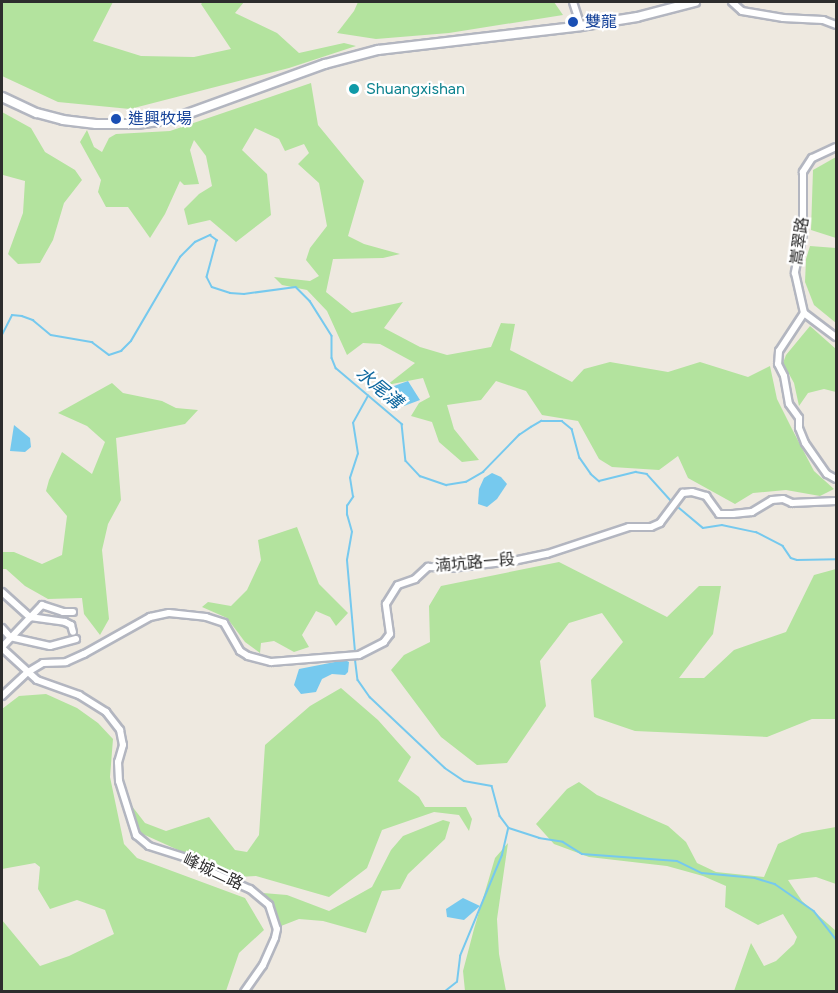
<!DOCTYPE html>
<html>
<head>
<meta charset="utf-8">
<style>
  body { margin:0 }
  #map { position:relative; width:838px; height:993px; overflow:hidden; background:#eee9e0; font-family:Figtree,"Noto Sans TC",sans-serif }
  div>[style] { position:absolute }
  [style*='--x'] { left:calc(var(--x)*1px); top:calc(var(--y)*1px); width:calc(var(--w)*1px); rotate:calc(var(--a)*1deg) }
  .green>* { inset:0; background:#b3e39e }
  .water>* { inset:0; background:#76c9ee }
  .stream>* { height:1.5px; margin:-0.75px; padding:0 0.75px; transform-origin:0.75px; border-radius:0.75px; background:#76c9ee }
  .roads { filter:drop-shadow(2px 0 #b3b6c0) drop-shadow(-2px 0 #b3b6c0) drop-shadow(0 2px #b3b6c0) drop-shadow(0 -2px #b3b6c0) }
  .minor>* { height:6px; margin:-3px; padding:0 3px; transform-origin:3px; border-radius:3px; background:#fff }
  .tertiary>* { height:8px; margin:-4px; padding:0 4px; transform-origin:4px; border-radius:4px; background:#fff }
  .dots>* { width:16px; height:16px; translate:-50% -50%; box-sizing:border-box; border:3px solid #fff; border-radius:50% }
  span { translate:-50% -50%; white-space:nowrap; text-align:center; line-height:1.15; -webkit-text-stroke:4.5px #fff; paint-order:stroke }
  .transit-label { font-size:16px; color:#164399 }
  .left { translate:0 -50%; text-align:left }
  .culture-label { font-size:16px; color:#0d838f }
  .street-label { font-size:16px; color:#2d2d2d }
  .water-label { font-size:18px; color:#0f689f; font-style:italic }
  .frame { position:absolute; inset:0; border:3px solid #2d2d2d; pointer-events:none }
</style>
</head>
<body>
<div id="map">
  <div class="green">
    <div style="clip-path:polygon(2px 2px,113px 2px,93px 41px,141px 56px,194px 57px,231px 49px,201px 4px,203px 2px,244px 2px,235px 13px,277px 33px,299px 53px,344px 43px,356px 46px,289px 68px,130px 109px,58px 102px,2px 76px)"></div>
    <div style="clip-path:polygon(358px 2px,554px 2px,563px 15px,449px 33px,376px 39px,337px 33px,354px 11px)"></div>
    <div style="clip-path:polygon(311px 83px,318px 125px,364px 181px,348px 236px,364px 244px,400px 254px,383px 258px,333px 259px,326px 292px,352px 313px,403px 302px,384px 328px,420px 347px,447px 355px,491px 347px,501px 323px,515px 324px,510px 350px,572px 382px,584px 369px,610px 362px,668px 372px,700px 362px,748px 377px,770px 366px,777px 399px,792px 429px,814px 471px,834px 489px,820px 496px,786px 490px,753px 493px,735px 504px,688px 478px,678px 456px,659px 470px,612px 467px,599px 459px,578px 421px,542px 415px,526px 391px,496px 381px,481px 400px,447px 405px,454px 429px,479px 460px,462px 462px,439px 442px,432px 422px,411px 416px,419px 403px,430px 397px,423px 378px,387px 385px,415px 363px,380px 344px,363px 343px,347px 355px,327px 311px,307px 290px,282px 285px,274px 277px,310px 281px,319px 276px,306px 260px,310px 248px,327px 226px,319px 183px,298px 164px,309px 153px,304px 144px,285px 151px,279px 139px,255px 128px,242px 150px,267px 174px,271px 215px,236px 242px,210px 220px,188px 225px,184px 209px,199px 194px,212px 186px,206px 156px,194px 140px,190px 150px,199px 184px,184px 185px,180px 181px,165px 214px,150px 238px,128px 207px,106px 207px,98px 192px,101px 180px,80px 142px,87px 130px,94px 147px,102px 152px,109px 138px,116px 134px,170px 131px)"></div>
    <div style="clip-path:polygon(2px 112px,31px 128px,45px 152px,75px 170px,82px 180px,64px 203px,53px 240px,40px 263px,18px 264px,8px 254px,23px 213px,25px 181px,3px 175px,2px 177px)"></div>
    <div style="clip-path:polygon(836px 157px,836px 238px,811px 230px,813px 170px)"></div>
    <div style="clip-path:polygon(810px 246px,836px 248px,836px 323px,814px 305px,805px 282px,806px 259px)"></div>
    <div style="clip-path:polygon(810px 326px,836px 349px,836px 392px,824px 389px,808px 393px,799px 406px,794px 383px,783px 363px,786px 355px)"></div>
    <div style="clip-path:polygon(112px 383px,123px 393px,162px 401px,176px 408px,198px 410px,185px 424px,116px 438px,121px 500px,108px 524px,102px 550px,109px 619px,100px 635px,84px 614px,82px 598px,48px 599px,25px 586px,6px 569px,2px 569px,2px 552px,14px 552px,42px 564px,62px 555px,67px 516px,46px 491px,49px 480px,62px 452px,92px 474px,105px 442px,87px 426px,58px 413px)"></div>
    <div style="clip-path:polygon(297px 527px,319px 584px,348px 613px,336px 626px,330px 617px,316px 611px,302px 635px,309px 647px,294px 652px,274px 641px,261px 643px,260px 653px,245px 642px,227px 618px,202px 607px,208px 602px,231px 606px,247px 590px,261px 560px,258px 540px)"></div>
    <div style="clip-path:polygon(559px 562px,667px 617px,699px 586px,721px 586px,713px 634px,679px 678px,704px 678px,734px 650px,786px 632px,814px 575px,836px 569px,836px 719px,812px 719px,767px 737px,635px 731px,594px 717px,591px 680px,623px 642px,602px 613px,569px 623px,540px 661px,546px 706px,507px 763px,477px 765px,441px 737px,391px 670px,404px 655px,430px 642px,429px 606px,441px 586px)"></div>
    <div style="clip-path:polygon(341px 688px,378px 720px,411px 757px,398px 781px,419px 797px,425px 807px,466px 807px,472px 819px,469px 831px,459px 815px,434px 812px,382px 830px,367px 868px,329px 897px,256px 876px,238px 877px,136px 831px,128px 801px,145px 823px,166px 831px,209px 817px,235px 850px,247px 852px,259px 835px,265px 745px,310px 706px)"></div>
    <div style="clip-path:polygon(46px 694px,77px 708px,98px 723px,113px 739px,110px 777px,124px 844px,137px 858px,245px 898px,264px 930px,239px 953px,226px 991px,2px 991px,2px 920px,40px 966px,69px 956px,114px 934px,105px 910px,77px 900px,50px 909px,38px 889px,40px 867px,35px 863px,2px 869px,2px 709px,19px 696px)"></div>
    <div style="clip-path:polygon(579px 782px,597px 795px,668px 826px,686px 842px,697px 863px,716px 872px,764px 877px,778px 844px,802px 833px,836px 827px,836px 884px,816px 877px,788px 880px,802px 901px,836px 931px,836px 991px,734px 991px,751px 943px,764px 966px,776px 961px,794px 944px,797px 937px,783px 914px,758px 925px,725px 907px,726px 886px,703px 876px,667px 866px,589px 857px,554px 844px,536px 824px,567px 789px)"></div>
    <div style="clip-path:polygon(443px 820px,450px 822px,445px 839px,408px 874px,400px 889px,382px 891px,366px 933px,323px 921px,299px 919px,281px 926px,263px 893px,287px 895px,329px 911px,372px 887px,391px 850px,403px 836px)"></div>
    <div style="clip-path:polygon(508px 843px,497px 919px,499px 954px,506px 991px,465px 991px,463px 971px,474px 929px,495px 858px)"></div>
  </div>
  <div class="water">
    <div style="clip-path:polygon(408px 381px,420px 400px,404px 406px,401px 398px,386px 399px,383px 385px,394px 386px)"></div>
    <div style="clip-path:polygon(14px 425px,30px 438px,31px 447px,25px 452px,10px 451px)"></div>
    <div style="clip-path:polygon(492px 473px,501px 477px,507px 484px,497px 499px,487px 507px,478px 504px,479px 489px,484px 478px)"></div>
    <div style="clip-path:polygon(345px 660px,349px 662px,348px 672px,345px 675px,332px 674px,322px 679px,316px 692px,301px 694px,294px 685px,299px 669px)"></div>
    <div style="clip-path:polygon(463px 898px,480px 906px,464px 920px,447px 917px,446px 909px)"></div>
  </div>
  <div class="stream">
    <div style="--x:2;--y:335;--w:22;--a:-63"></div>
    <div style="--x:12;--y:315;--w:10;--a:6"></div>
    <div style="--x:22;--y:316;--w:12;--a:20"></div>
    <div style="--x:33;--y:320;--w:23;--a:40"></div>
    <div style="--x:51;--y:335;--w:42;--a:9.7"></div>
    <div style="--x:92;--y:342;--w:21;--a:37"></div>
    <div style="--x:109;--y:355;--w:13;--a:-18"></div>
    <div style="--x:121;--y:351;--w:14;--a:-45"></div>
    <div style="--x:131;--y:341;--w:97;--a:-59.7"></div>
    <div style="--x:180;--y:257;--w:21;--a:-45"></div>
    <div style="--x:195;--y:242;--w:17;--a:-25"></div>
    <div style="--x:210;--y:235;--w:9;--a:36"></div>
    <div style="--x:217;--y:240;--w:38;--a:105"></div>
    <div style="--x:207;--y:277;--w:11;--a:63"></div>
    <div style="--x:212;--y:287;--w:19;--a:18"></div>
    <div style="--x:230;--y:293;--w:14;--a:4"></div>
    <div style="--x:244;--y:294;--w:52;--a:-7.7"></div>
    <div style="--x:296;--y:287;--w:20;--a:45"></div>
    <div style="--x:310;--y:301;--w:41;--a:57.8"></div>
    <div style="--x:332;--y:336;--w:22;--a:90"></div>
    <div style="--x:332;--y:358;--w:11;--a:68"></div>
    <div style="--x:336;--y:368;--w:87;--a:40.3"></div>
    <div style="--x:402;--y:424;--w:37;--a:84"></div>
    <div style="--x:406;--y:461;--w:21;--a:47"></div>
    <div style="--x:420;--y:476;--w:28;--a:19"></div>
    <div style="--x:446;--y:485;--w:20;--a:-9"></div>
    <div style="--x:466;--y:482;--w:20;--a:-30"></div>
    <div style="--x:483;--y:472;--w:52;--a:-45.8"></div>
    <div style="--x:519;--y:435;--w:14;--a:-34"></div>
    <div style="--x:531;--y:427;--w:12;--a:-31"></div>
    <div style="--x:541;--y:421;--w:21;--a:0"></div>
    <div style="--x:562;--y:421;--w:13;--a:39"></div>
    <div style="--x:572;--y:429;--w:30;--a:75"></div>
    <div style="--x:580;--y:458;--w:19;--a:55"></div>
    <div style="--x:591;--y:474;--w:11;--a:41"></div>
    <div style="--x:599;--y:481;--w:38;--a:-14"></div>
    <div style="--x:636;--y:472;--w:11;--a:10"></div>
    <div style="--x:647;--y:474;--w:39;--a:48"></div>
    <div style="--x:677;--y:506;--w:34;--a:40"></div>
    <div style="--x:703;--y:528;--w:19;--a:-9"></div>
    <div style="--x:722;--y:525;--w:35;--a:12"></div>
    <div style="--x:756;--y:532;--w:30;--a:27"></div>
    <div style="--x:783;--y:546;--w:14;--a:56"></div>
    <div style="--x:791;--y:558;--w:6;--a:18"></div>
    <div style="--x:797;--y:560;--w:39;--a:-1"></div>
    <div style="--x:355;--y:652;--w:92;--a:-95"></div>
    <div style="--x:347;--y:560;--w:28;--a:-80"></div>
    <div style="--x:352;--y:532;--w:18;--a:-106"></div>
    <div style="--x:347;--y:515;--w:9;--a:-90"></div>
    <div style="--x:347;--y:506;--w:11;--a:-56"></div>
    <div style="--x:353;--y:497;--w:19;--a:-99"></div>
    <div style="--x:350;--y:478;--w:25;--a:-72"></div>
    <div style="--x:358;--y:454;--w:31;--a:-99"></div>
    <div style="--x:353;--y:423;--w:31;--a:-61"></div>
    <div style="--x:355;--y:656;--w:24;--a:83"></div>
    <div style="--x:358;--y:680;--w:21;--a:55"></div>
    <div style="--x:370;--y:697;--w:103;--a:43.4"></div>
    <div style="--x:445;--y:768;--w:23;--a:34"></div>
    <div style="--x:464;--y:781;--w:28;--a:10"></div>
    <div style="--x:492;--y:786;--w:31;--a:75"></div>
    <div style="--x:500;--y:816;--w:15;--a:53"></div>
    <div style="--x:509;--y:828;--w:32;--a:18"></div>
    <div style="--x:539;--y:838;--w:24;--a:9"></div>
    <div style="--x:563;--y:842;--w:22;--a:32"></div>
    <div style="--x:582;--y:854;--w:95;--a:4.2"></div>
    <div style="--x:677;--y:861;--w:28;--a:26"></div>
    <div style="--x:702;--y:873;--w:53;--a:5.4"></div>
    <div style="--x:755;--y:878;--w:21;--a:17"></div>
    <div style="--x:775;--y:884;--w:47;--a:34.7"></div>
    <div style="--x:814;--y:911;--w:36;--a:52"></div>
    <div style="--x:444;--y:992;--w:16;--a:-38"></div>
    <div style="--x:457;--y:982;--w:26;--a:-83"></div>
    <div style="--x:460;--y:956;--w:109;--a:-67.4"></div>
    <div style="--x:502;--y:855;--w:27;--a:-77"></div>
  </div>
  <div class="roads">
    <div class="minor">
      <div style="--x:573;--y:2;--w:25;--a:72"></div>
      <div style="--x:732;--y:2;--w:13;--a:42"></div>
      <div style="--x:742;--y:11;--w:42;--a:9.7"></div>
      <div style="--x:783;--y:18;--w:40;--a:2.9"></div>
      <div style="--x:823;--y:20;--w:14;--a:21"></div>
      <div style="--x:836;--y:147;--w:26;--a:155"></div>
      <div style="--x:812;--y:158;--w:17;--a:123"></div>
      <div style="--x:803;--y:172;--w:62;--a:90"></div>
      <div style="--x:803;--y:234;--w:40;--a:102"></div>
      <div style="--x:795;--y:273;--w:41;--a:77.3"></div>
      <div style="--x:804;--y:313;--w:40;--a:37"></div>
      <div style="--x:804;--y:313;--w:45;--a:123.3"></div>
      <div style="--x:779;--y:351;--w:13;--a:94"></div>
      <div style="--x:778;--y:364;--w:13;--a:63"></div>
      <div style="--x:784;--y:376;--w:28;--a:80"></div>
      <div style="--x:789;--y:404;--w:17;--a:54"></div>
      <div style="--x:799;--y:418;--w:10;--a:90"></div>
      <div style="--x:799;--y:428;--w:16;--a:68"></div>
      <div style="--x:805;--y:443;--w:38;--a:55"></div>
      <div style="--x:827;--y:474;--w:10;--a:29"></div>
      <div style="--x:2;--y:592;--w:38;--a:42"></div>
      <div style="--x:30;--y:617;--w:35;--a:8"></div>
      <div style="--x:65;--y:622;--w:7;--a:27"></div>
      <div style="--x:71;--y:625;--w:7;--a:74"></div>
      <div style="--x:2;--y:628;--w:12;--a:48"></div>
      <div style="--x:10;--y:637;--w:41;--a:12.7"></div>
      <div style="--x:50;--y:646;--w:27;--a:-15"></div>
      <div style="--x:2;--y:647;--w:58;--a:-46.4"></div>
      <div style="--x:42;--y:605;--w:22;--a:18"></div>
      <div style="--x:63;--y:612;--w:10;--a:0"></div>
      <div style="--x:2;--y:648;--w:47;--a:42.4"></div>
      <div style="--x:37;--y:680;--w:45;--a:19.7"></div>
      <div style="--x:79;--y:695;--w:32;--a:32"></div>
      <div style="--x:106;--y:712;--w:23;--a:52"></div>
      <div style="--x:120;--y:730;--w:15;--a:79"></div>
      <div style="--x:123;--y:745;--w:18;--a:106"></div>
      <div style="--x:118;--y:762;--w:19;--a:87"></div>
      <div style="--x:119;--y:781;--w:57;--a:72.5"></div>
      <div style="--x:136;--y:835;--w:17;--a:40"></div>
      <div style="--x:149;--y:846;--w:43;--a:17.6"></div>
      <div style="--x:190;--y:859;--w:32;--a:30"></div>
      <div style="--x:218;--y:875;--w:35;--a:24"></div>
      <div style="--x:250;--y:889;--w:25;--a:40"></div>
      <div style="--x:269;--y:905;--w:25;--a:72"></div>
      <div style="--x:277;--y:929;--w:9;--a:103"></div>
      <div style="--x:275;--y:938;--w:30;--a:114"></div>
      <div style="--x:263;--y:965;--w:33;--a:125"></div>
      <div style="--x:2;--y:696;--w:35;--a:-43"></div>
      <div style="--x:28;--y:672;--w:17;--a:-31"></div>
      <div style="--x:43;--y:663;--w:23;--a:-2"></div>
      <div style="--x:66;--y:662;--w:20;--a:-24"></div>
      <div style="--x:84;--y:654;--w:76;--a:-29.3"></div>
      <div style="--x:150;--y:617;--w:19;--a:-12"></div>
      <div style="--x:169;--y:613;--w:37;--a:6"></div>
      <div style="--x:206;--y:617;--w:19;--a:18"></div>
      <div style="--x:224;--y:623;--w:32;--a:60"></div>
      <div style="--x:240;--y:651;--w:9;--a:32"></div>
      <div style="--x:248;--y:656;--w:24;--a:15"></div>
      <div style="--x:271;--y:662;--w:88;--a:-4.5"></div>
      <div style="--x:359;--y:655;--w:28;--a:-27"></div>
      <div style="--x:384;--y:642;--w:10;--a:-53"></div>
      <div style="--x:390;--y:634;--w:30;--a:-98"></div>
      <div style="--x:386;--y:604;--w:22;--a:-58"></div>
      <div style="--x:398;--y:585;--w:18;--a:-19"></div>
      <div style="--x:415;--y:579;--w:18;--a:-43"></div>
      <div style="--x:428;--y:567;--w:23;--a:2"></div>
      <div style="--x:451;--y:568;--w:62;--a:-6.4"></div>
      <div style="--x:513;--y:561;--w:35;--a:-12"></div>
      <div style="--x:547;--y:554;--w:86;--a:-18.2"></div>
      <div style="--x:629;--y:527;--w:22;--a:0"></div>
      <div style="--x:651;--y:527;--w:10;--a:-24"></div>
      <div style="--x:660;--y:523;--w:38;--a:-53"></div>
      <div style="--x:683;--y:493;--w:9;--a:-6"></div>
      <div style="--x:692;--y:492;--w:15;--a:16"></div>
      <div style="--x:706;--y:496;--w:22;--a:54"></div>
      <div style="--x:719;--y:514;--w:14;--a:0"></div>
      <div style="--x:733;--y:514;--w:19;--a:-6"></div>
      <div style="--x:752;--y:512;--w:23;--a:-31"></div>
      <div style="--x:772;--y:500;--w:11;--a:-5"></div>
      <div style="--x:783;--y:499;--w:10;--a:24"></div>
      <div style="--x:792;--y:503;--w:44;--a:-2.6"></div>
    </div>
    <div class="tertiary">
      <div style="--x:2;--y:97;--w:38;--a:25"></div>
      <div style="--x:37;--y:113;--w:27;--a:15"></div>
      <div style="--x:63;--y:120;--w:33;--a:7"></div>
      <div style="--x:96;--y:124;--w:41;--a:0"></div>
      <div style="--x:137;--y:124;--w:36;--a:-8"></div>
      <div style="--x:173;--y:119;--w:162;--a:-19.9"></div>
      <div style="--x:325;--y:64;--w:55;--a:-14.8"></div>
      <div style="--x:378;--y:50;--w:204;--a:-6.7"></div>
      <div style="--x:581;--y:26;--w:57;--a:-9.1"></div>
      <div style="--x:637;--y:17;--w:60;--a:-14.5"></div>
    </div>
  </div>
  <div class="dots">
    <div style="left:573px;top:22px;background:#1a4fb4"></div>
    <div style="left:354px;top:89px;background:#0f9aa8"></div>
    <div style="left:116px;top:119px;background:#1a4fb4"></div>
  </div>
  <div class="transit-label">
    <span class="left" style="left:585px;top:22px">雙龍</span>
    <span class="left" style="left:128px;top:119px">進興牧場</span>
  </div>
  <div class="culture-label">
    <span class="left" style="left:366px;top:89px">Shuangxishan</span>
  </div>
  <div class="street-label">
    <span style="left:800px;top:241px;rotate:-82deg">嵩翠路</span>
    <span style="left:475px;top:563px;rotate:-5deg">湳坑路一段</span>
    <span style="left:213px;top:872px;rotate:25deg">峰城二路</span>
  </div>
  <div class="water-label">
    <span style="left:379px;top:388px;rotate:40deg">水尾溝</span>
  </div>
  <div class="frame"></div>
</div>
</body>
</html>
